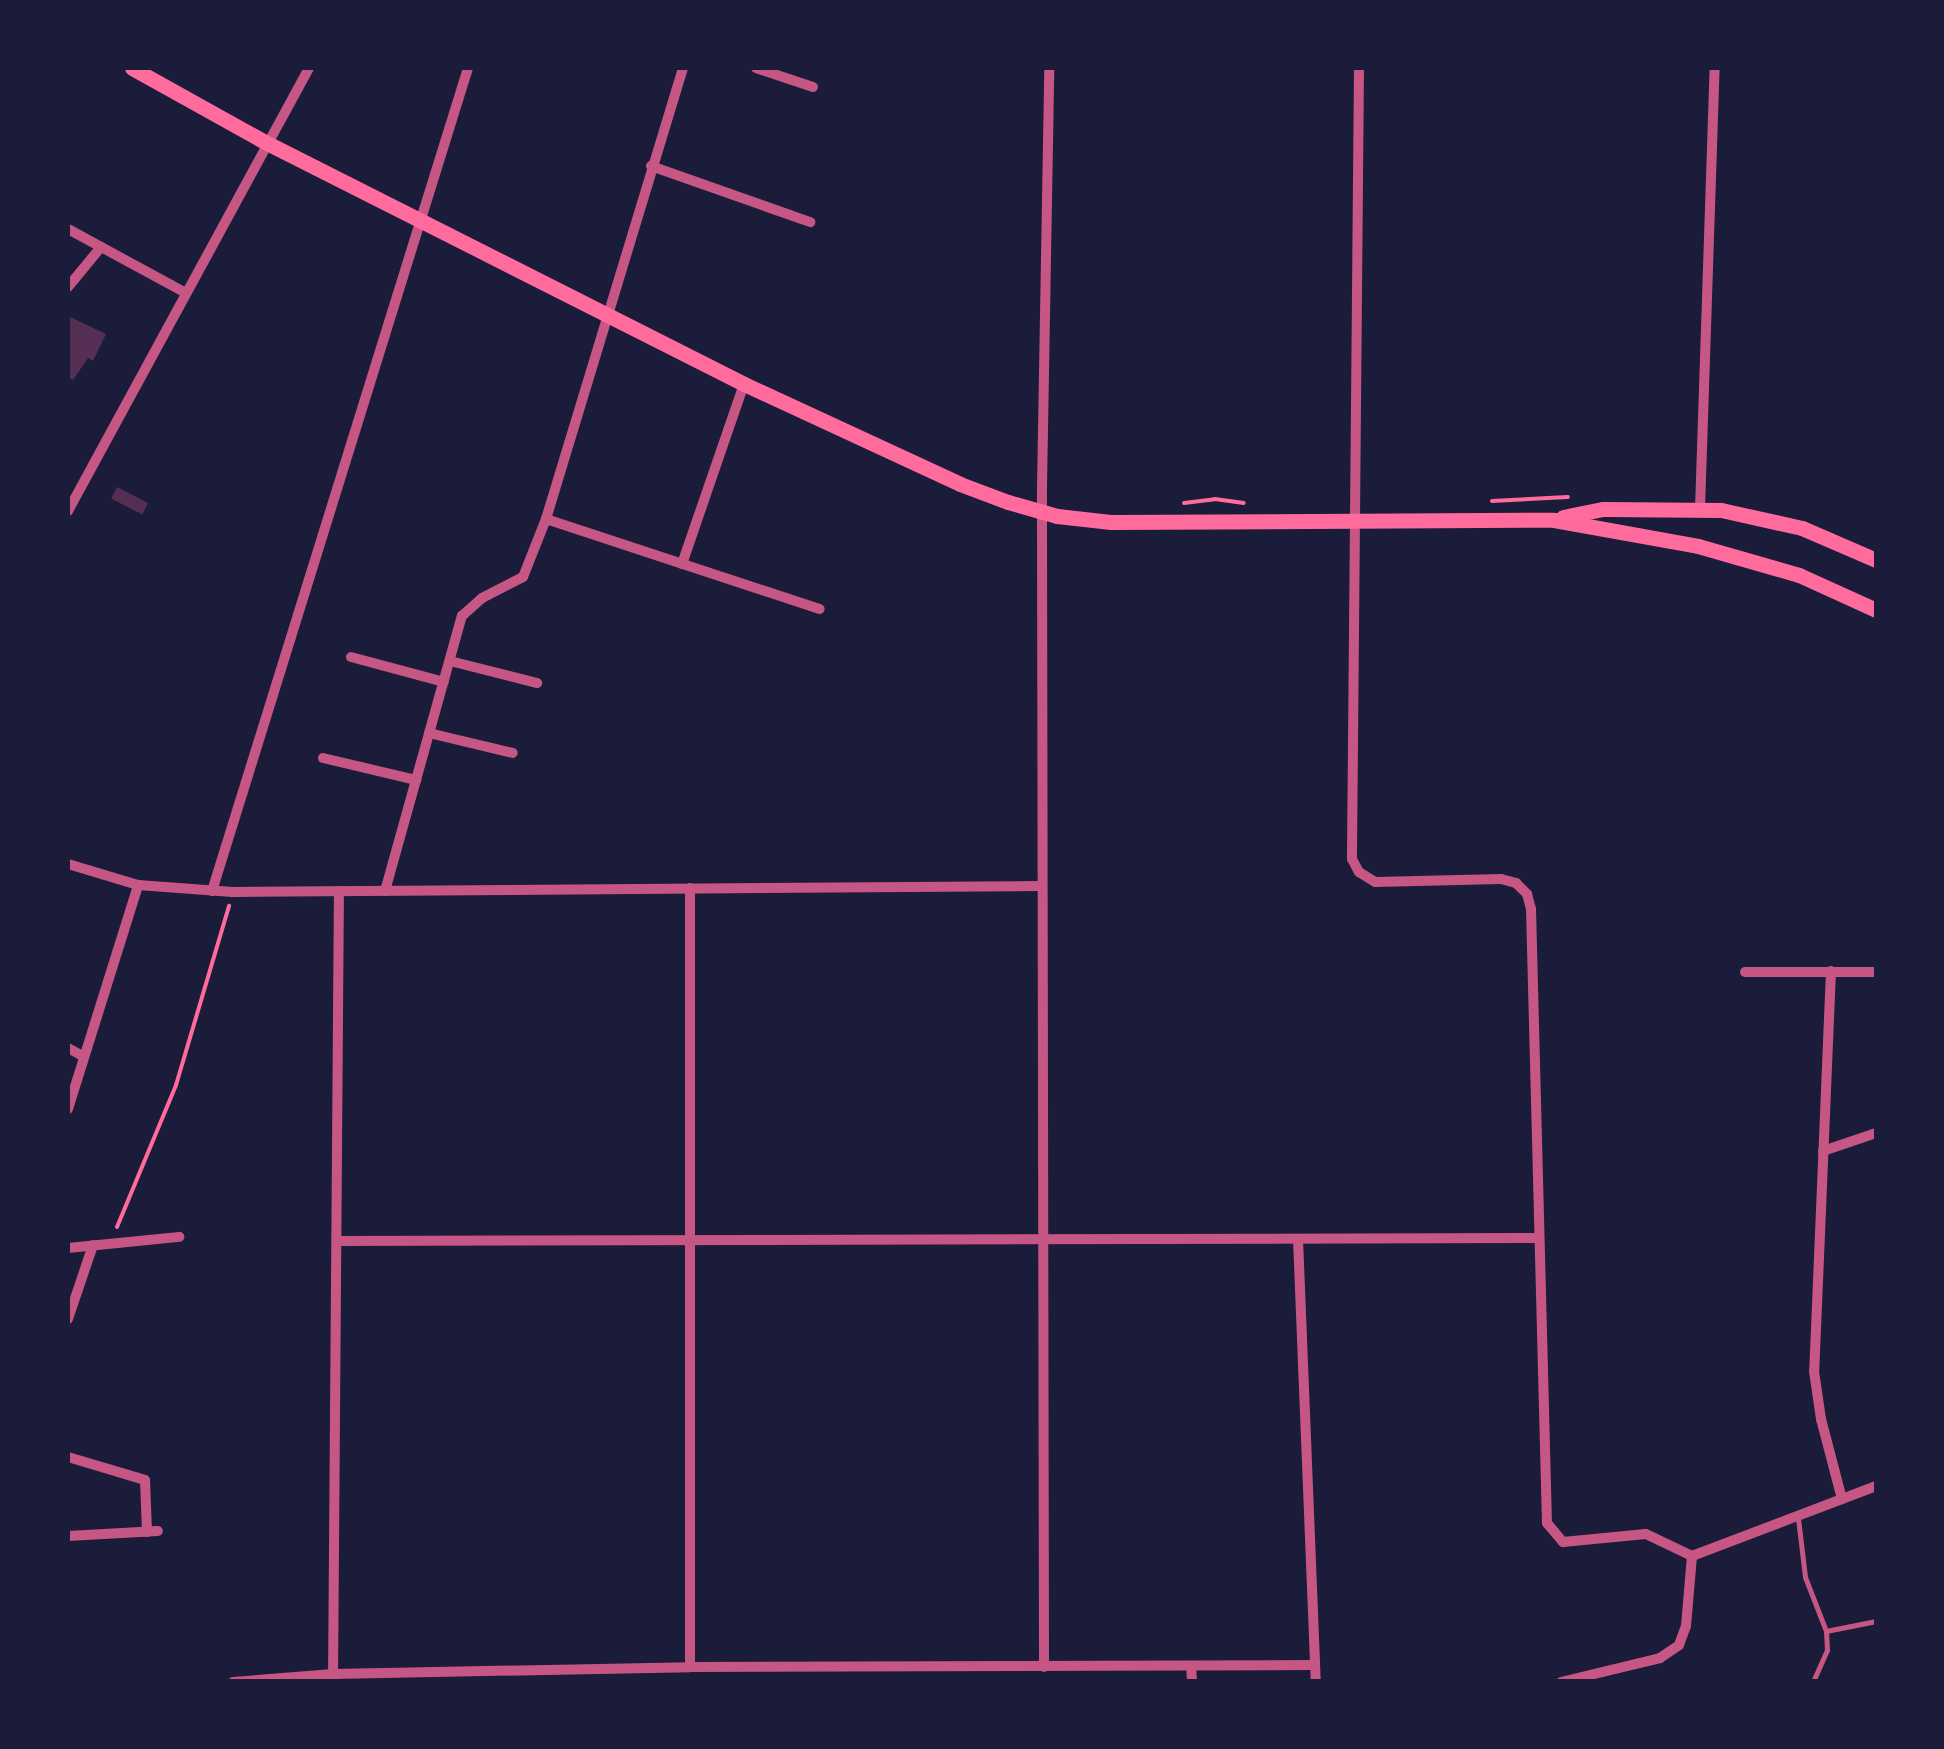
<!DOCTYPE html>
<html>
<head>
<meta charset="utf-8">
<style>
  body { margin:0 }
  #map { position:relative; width:1944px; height:1749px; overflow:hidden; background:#1b1b3a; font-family:Figtree,sans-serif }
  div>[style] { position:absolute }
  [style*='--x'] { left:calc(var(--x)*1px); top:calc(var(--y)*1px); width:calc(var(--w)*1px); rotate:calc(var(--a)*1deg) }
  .building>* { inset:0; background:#542f53; transform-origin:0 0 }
  .path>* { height:4px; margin:-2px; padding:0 2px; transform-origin:2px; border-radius:2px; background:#ff6b9d }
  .service>* { height:5px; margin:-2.5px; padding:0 2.5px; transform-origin:2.5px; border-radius:2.5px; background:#c65784 }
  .minor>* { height:10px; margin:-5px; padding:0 5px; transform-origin:5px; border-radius:5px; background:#c65784 }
  .secondary>* { height:15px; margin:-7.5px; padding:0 7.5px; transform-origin:7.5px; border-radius:7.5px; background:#ff6b9d }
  span { translate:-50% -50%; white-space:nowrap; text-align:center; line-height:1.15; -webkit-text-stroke:8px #1b1b3a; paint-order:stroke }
  .frame { position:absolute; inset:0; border:70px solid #1b1b3a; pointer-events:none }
</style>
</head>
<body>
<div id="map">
  <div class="building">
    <div style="clip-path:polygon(68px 316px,106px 334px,93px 361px,88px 358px,73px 380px,68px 377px)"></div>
    <div style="left:117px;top:487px;width:35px;height:13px;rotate:27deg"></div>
  </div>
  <div class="path">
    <div style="--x:1492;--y:501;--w:76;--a:-3"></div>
    <div style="--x:1184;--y:503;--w:31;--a:-7"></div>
    <div style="--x:1215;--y:499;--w:29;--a:8"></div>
    <div style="--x:117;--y:1227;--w:154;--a:-67.4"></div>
    <div style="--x:176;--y:1085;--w:187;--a:-73.5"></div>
  </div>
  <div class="service">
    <div style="--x:1798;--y:1518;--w:59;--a:83.2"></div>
    <div style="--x:1805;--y:1577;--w:58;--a:68.7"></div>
    <div style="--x:1826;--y:1631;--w:19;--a:87"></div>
    <div style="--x:1827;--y:1650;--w:35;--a:114"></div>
    <div style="--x:1826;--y:1631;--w:51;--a:-11.3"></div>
  </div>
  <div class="minor">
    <div style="--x:756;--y:68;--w:60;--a:18.4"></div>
    <div style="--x:1359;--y:68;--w:791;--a:90.51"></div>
    <div style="--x:1352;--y:859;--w:15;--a:62"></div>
    <div style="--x:1359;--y:872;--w:19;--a:32"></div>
    <div style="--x:1375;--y:882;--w:126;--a:-1.4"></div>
    <div style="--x:1501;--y:879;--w:16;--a:15"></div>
    <div style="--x:1516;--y:883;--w:16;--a:45"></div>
    <div style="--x:1527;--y:894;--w:16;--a:75"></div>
    <div style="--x:1531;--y:909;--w:614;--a:88.51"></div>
    <div style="--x:1547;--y:1523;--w:25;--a:50"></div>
    <div style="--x:1563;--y:1542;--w:83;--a:-5.5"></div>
    <div style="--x:1646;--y:1534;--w:51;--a:25.6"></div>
    <div style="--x:651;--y:166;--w:169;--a:19.4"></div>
    <div style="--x:68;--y:229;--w:134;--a:28.5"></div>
    <div style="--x:68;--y:287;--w:52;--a:-50.5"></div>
    <div style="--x:1700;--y:509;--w:441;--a:-88.1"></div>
    <div style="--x:68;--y:511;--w:504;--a:-61.45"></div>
    <div style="--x:546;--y:519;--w:288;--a:18.2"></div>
    <div style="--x:682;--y:564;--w:190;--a:-71"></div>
    <div style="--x:351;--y:657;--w:96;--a:15"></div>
    <div style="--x:450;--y:661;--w:90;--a:14.2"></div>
    <div style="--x:429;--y:733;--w:86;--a:13.4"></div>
    <div style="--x:323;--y:758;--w:96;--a:13.3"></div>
    <div style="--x:68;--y:864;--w:73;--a:16.7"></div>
    <div style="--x:138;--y:885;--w:95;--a:4.2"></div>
    <div style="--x:233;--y:892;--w:809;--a:-0.42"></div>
    <div style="--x:212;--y:891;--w:862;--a:-72.72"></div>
    <div style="--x:385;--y:891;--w:286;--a:-74.4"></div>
    <div style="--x:462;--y:616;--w:27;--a:-42"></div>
    <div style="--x:482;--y:598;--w:46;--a:-27.1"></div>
    <div style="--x:523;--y:577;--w:62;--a:-68.4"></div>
    <div style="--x:546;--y:519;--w:471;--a:-73.1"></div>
    <div style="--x:1831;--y:971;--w:400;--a:92.4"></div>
    <div style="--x:1814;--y:1371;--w:49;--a:81.7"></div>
    <div style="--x:1821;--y:1419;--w:83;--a:75.3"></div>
    <div style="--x:1745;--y:972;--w:131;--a:0"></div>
    <div style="--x:68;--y:1048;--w:18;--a:29"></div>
    <div style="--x:68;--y:1109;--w:235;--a:-72.6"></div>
    <div style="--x:1823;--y:1151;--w:56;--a:-18.8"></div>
    <div style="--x:1298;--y:1239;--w:443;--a:87.7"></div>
    <div style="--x:337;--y:1241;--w:1202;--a:-0.14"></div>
    <div style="--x:68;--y:1248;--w:112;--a:-5.7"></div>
    <div style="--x:68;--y:1319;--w:78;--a:-71.3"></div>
    <div style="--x:68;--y:1457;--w:80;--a:16.6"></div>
    <div style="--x:145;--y:1480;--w:52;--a:87.8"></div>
    <div style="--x:68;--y:1536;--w:90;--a:-3.2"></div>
    <div style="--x:1692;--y:1556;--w:197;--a:-20.8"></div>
    <div style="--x:1191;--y:1666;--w:16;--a:86"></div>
    <div style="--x:690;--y:1667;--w:779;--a:-90"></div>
    <div style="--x:1044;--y:1667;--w:1180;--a:-90.1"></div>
    <div style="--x:1042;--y:487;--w:419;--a:-89"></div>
    <div style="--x:233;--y:1682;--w:100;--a:-4.6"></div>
    <div style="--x:333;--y:1674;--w:357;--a:-1.1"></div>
    <div style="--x:690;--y:1667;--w:625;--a:-0.18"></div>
    <div style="--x:333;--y:1682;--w:791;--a:-89.57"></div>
    <div style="--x:1561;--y:1682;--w:102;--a:-13.6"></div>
    <div style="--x:1660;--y:1658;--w:23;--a:-34"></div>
    <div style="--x:1679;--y:1645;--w:20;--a:-70"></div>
    <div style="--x:1686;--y:1626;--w:70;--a:-85.1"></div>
  </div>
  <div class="secondary">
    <div style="--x:132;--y:68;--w:154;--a:29.1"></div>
    <div style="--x:267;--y:143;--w:534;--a:26.8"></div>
    <div style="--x:744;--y:384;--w:238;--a:24.8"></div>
    <div style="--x:960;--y:484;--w:51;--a:20.6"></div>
    <div style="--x:1008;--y:502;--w:51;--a:15.9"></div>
    <div style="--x:1057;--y:516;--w:54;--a:6.3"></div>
    <div style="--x:1111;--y:522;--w:443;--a:-0.3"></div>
    <div style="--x:1554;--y:520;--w:146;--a:10.2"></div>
    <div style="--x:1698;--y:546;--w:105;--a:16"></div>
    <div style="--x:1799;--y:575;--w:85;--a:24.4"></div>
    <div style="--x:1563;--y:517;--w:41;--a:-11.3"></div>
    <div style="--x:1603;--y:509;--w:118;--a:0.5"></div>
    <div style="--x:1721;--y:510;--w:83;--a:12.5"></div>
    <div style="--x:1802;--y:528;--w:81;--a:23.4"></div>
  </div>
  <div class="frame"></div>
</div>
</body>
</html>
